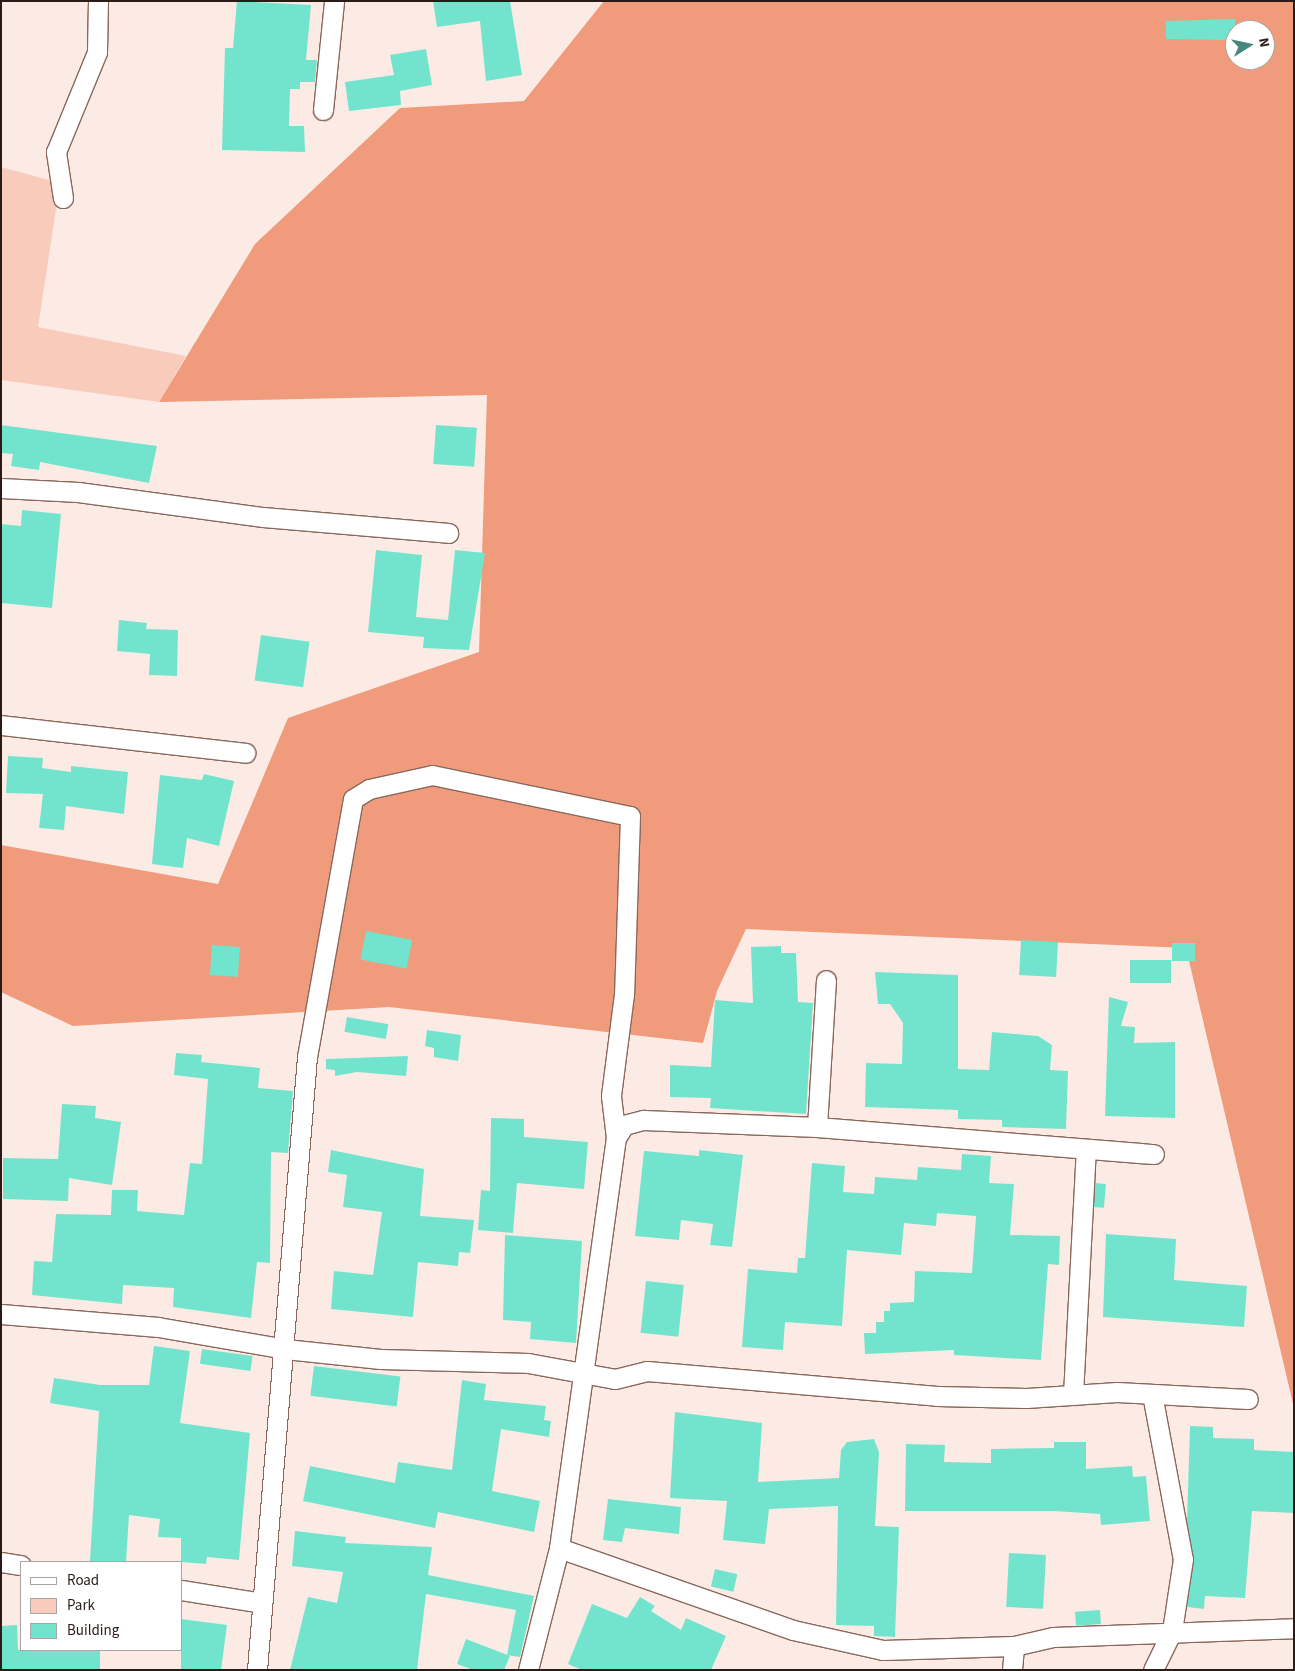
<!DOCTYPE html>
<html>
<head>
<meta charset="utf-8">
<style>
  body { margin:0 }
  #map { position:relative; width:1295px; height:1671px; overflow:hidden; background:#fcebe5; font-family:"Source Sans 3",sans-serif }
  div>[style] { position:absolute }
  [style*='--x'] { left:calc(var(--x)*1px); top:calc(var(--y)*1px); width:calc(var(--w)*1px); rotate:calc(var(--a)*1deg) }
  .green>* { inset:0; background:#f9cbba }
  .forest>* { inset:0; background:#ef9b7c }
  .building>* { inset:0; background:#72e4cd; transform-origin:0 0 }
  .roads { filter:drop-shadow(1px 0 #8a675b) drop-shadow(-1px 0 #8a675b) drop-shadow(0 1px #8a675b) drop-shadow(0 -1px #8a675b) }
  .street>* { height:19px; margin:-9.5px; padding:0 9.5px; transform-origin:9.5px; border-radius:9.5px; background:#fff }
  span { translate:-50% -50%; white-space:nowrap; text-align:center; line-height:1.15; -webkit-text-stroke:4.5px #fff; paint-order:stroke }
  .frame { position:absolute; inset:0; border:2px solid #2a1b16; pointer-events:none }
  .legend { position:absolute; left:20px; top:1561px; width:162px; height:90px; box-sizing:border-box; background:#fff; border:1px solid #aaa4a2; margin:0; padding:6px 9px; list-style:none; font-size:15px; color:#2a1b16 }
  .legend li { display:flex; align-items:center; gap:10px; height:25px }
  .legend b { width:25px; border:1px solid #aaa4a2 }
  .north { position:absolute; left:1225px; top:20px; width:50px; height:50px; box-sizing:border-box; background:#fff; border:1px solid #aaa4a2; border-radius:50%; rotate:80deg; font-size:14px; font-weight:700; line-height:20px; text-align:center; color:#2a1b16 }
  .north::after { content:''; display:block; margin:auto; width:18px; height:22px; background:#46897c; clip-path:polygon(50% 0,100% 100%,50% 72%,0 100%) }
</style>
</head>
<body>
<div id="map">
  <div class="green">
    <div style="clip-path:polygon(1px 167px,60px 183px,38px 327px,186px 356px,159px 402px,1px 380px)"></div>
  </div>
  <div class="forest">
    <div style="clip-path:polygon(evenodd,604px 1px,1294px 1px,1294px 1408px,1186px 948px,746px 929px,717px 991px,703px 1043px,389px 1007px,73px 1026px,1px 992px,1px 845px,218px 884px,288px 718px,479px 652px,487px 395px,159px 402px,255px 244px,400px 108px,524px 101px,604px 1px,1235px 30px,1265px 30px,1265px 60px,1235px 60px,1235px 30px)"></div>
  </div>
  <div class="building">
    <div style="clip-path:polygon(237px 1px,311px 5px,306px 60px,317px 60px,315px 82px,300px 82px,300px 89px,290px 89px,289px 126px,304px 126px,305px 152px,222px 150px,225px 48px,233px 48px)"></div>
    <div style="clip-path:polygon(433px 1px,510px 1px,522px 75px,486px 81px,480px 21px,437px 27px)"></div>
    <div style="clip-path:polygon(1235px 19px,1235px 40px,1166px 39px,1166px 21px)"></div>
    <div style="clip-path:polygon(426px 49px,432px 85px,400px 91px,401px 105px,349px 111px,345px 82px,394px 75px,390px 55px)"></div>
    <div style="clip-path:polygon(1px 425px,157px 446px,149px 483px,40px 462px,39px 470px,11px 466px,13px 454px,1px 453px)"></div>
    <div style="left:436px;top:425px;width:41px;height:39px;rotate:4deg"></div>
    <div style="clip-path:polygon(22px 510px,61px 514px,52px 608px,1px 603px,1px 524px,21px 526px)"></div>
    <div style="clip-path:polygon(376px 550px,422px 555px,416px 617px,448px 620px,455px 550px,485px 553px,469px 650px,423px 648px,424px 637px,368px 632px)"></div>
    <div style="clip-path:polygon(119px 620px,147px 623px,146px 629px,178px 630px,177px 676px,149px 675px,150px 654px,117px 651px)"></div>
    <div style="left:261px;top:635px;width:49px;height:46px;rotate:8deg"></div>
    <div style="clip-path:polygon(8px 756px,43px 758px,42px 768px,71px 772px,71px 766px,128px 772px,124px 814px,66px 806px,64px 830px,39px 828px,43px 794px,6px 793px)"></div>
    <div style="clip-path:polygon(204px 774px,234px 781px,219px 846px,187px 838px,183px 868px,152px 864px,160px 775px,202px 780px)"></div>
    <div style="left:366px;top:931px;width:47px;height:29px;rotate:11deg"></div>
    <div style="left:1021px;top:940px;width:37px;height:35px;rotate:3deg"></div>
    <div style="left:1172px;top:943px;width:23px;height:18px"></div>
    <div style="left:212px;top:945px;width:28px;height:30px;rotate:4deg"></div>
    <div style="clip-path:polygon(781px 946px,781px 953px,796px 953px,798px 1002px,813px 1003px,806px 1114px,710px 1108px,711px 1098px,670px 1097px,670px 1065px,711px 1067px,715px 1000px,753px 1003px,751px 947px)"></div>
    <div style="left:1171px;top:960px;width:23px;height:41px;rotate:90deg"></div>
    <div style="clip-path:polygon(875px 972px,958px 975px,958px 1069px,989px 1070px,992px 1032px,1038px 1036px,1052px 1045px,1050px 1070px,1068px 1071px,1066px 1129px,1002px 1127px,1002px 1120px,958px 1119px,958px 1110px,865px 1107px,866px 1063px,902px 1064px,903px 1023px,890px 1004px,878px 1004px)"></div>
    <div style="clip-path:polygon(1109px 997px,1128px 1002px,1121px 1026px,1135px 1027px,1134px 1043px,1175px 1042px,1175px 1118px,1105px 1116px)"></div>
    <div style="left:347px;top:1017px;width:42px;height:15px;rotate:10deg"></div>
    <div style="clip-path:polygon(427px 1030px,461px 1035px,458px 1061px,434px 1057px,434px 1048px,425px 1046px)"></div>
    <div style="clip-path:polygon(176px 1053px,202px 1055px,201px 1062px,260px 1068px,258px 1088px,293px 1091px,288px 1153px,271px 1152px,270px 1263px,257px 1262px,251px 1318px,173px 1307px,174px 1288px,123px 1285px,122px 1304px,32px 1295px,34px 1261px,52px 1262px,56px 1214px,111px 1215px,112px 1190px,138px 1190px,137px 1211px,184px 1215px,190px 1163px,202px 1164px,208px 1079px,174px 1075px)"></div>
    <div style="clip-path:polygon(408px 1056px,406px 1076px,357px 1072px,335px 1076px,335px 1070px,326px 1069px,326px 1059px)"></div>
    <div style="clip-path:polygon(62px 1104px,96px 1106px,95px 1118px,121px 1122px,112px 1185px,69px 1178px,68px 1201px,3px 1199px,3px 1158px,58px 1159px)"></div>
    <div style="clip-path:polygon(491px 1118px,524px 1119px,524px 1137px,588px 1142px,584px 1189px,517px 1183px,513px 1233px,478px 1230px,481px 1190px,490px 1191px)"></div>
    <div style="clip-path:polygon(331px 1150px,424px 1169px,420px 1216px,474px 1220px,470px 1253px,459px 1252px,458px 1266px,418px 1262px,413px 1317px,331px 1309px,334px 1271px,373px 1275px,382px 1212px,343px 1207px,347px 1175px,328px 1172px)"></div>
    <div style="clip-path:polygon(699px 1150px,743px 1155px,732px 1247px,710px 1245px,713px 1224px,681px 1220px,679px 1240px,635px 1236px,644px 1151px,699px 1156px)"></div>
    <div style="clip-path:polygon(962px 1154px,991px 1156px,989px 1183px,1014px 1184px,1010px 1235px,1060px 1236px,1059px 1265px,1048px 1264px,1041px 1360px,954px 1355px,954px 1350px,865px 1354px,864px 1333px,876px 1333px,876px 1322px,884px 1322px,884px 1311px,890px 1311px,890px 1303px,914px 1302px,915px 1271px,972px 1273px,976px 1216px,937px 1213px,936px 1226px,904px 1223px,901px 1255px,847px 1250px,842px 1326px,785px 1322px,783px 1350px,742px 1347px,748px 1269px,797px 1273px,798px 1258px,805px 1258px,812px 1163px,845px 1166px,843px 1192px,874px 1194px,875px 1177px,917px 1180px,918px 1167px,961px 1170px)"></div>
    <div style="left:1095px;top:1183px;width:11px;height:24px;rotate:5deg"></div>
    <div style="clip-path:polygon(1106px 1234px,1176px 1239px,1174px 1280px,1247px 1286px,1244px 1327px,1103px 1317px)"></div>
    <div style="clip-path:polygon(505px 1235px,582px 1241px,576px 1343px,530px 1339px,531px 1322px,503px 1320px)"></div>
    <div style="left:646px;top:1281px;width:38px;height:52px;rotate:6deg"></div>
    <div style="clip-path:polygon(154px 1346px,190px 1351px,180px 1423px,250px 1433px,239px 1560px,207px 1557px,206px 1564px,181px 1562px,181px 1538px,158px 1537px,160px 1519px,129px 1515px,126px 1562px,90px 1561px,99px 1411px,50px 1403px,54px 1378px,100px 1385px,149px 1385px)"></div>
    <div style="left:202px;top:1349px;width:51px;height:15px;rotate:8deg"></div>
    <div style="left:314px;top:1366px;width:87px;height:30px;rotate:7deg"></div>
    <div style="clip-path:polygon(462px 1380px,486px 1384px,484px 1400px,546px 1406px,544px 1420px,551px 1421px,549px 1437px,501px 1429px,492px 1491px,540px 1501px,534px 1532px,438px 1512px,435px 1528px,303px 1501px,310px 1466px,395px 1483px,398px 1462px,452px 1470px)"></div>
    <div style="clip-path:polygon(675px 1412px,762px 1423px,758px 1482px,839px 1478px,841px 1450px,847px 1442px,874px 1439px,879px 1452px,875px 1526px,899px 1527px,895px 1637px,874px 1636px,874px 1626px,836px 1625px,838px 1506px,769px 1509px,765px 1544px,723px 1540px,727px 1501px,670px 1498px)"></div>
    <div style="clip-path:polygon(1190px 1426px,1213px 1427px,1213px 1438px,1254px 1439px,1254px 1450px,1294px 1452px,1294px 1513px,1252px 1511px,1245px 1598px,1205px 1596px,1204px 1609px,1187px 1607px,1194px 1560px,1187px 1522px)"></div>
    <div style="clip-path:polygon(1054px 1442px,1086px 1442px,1086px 1469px,1132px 1466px,1133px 1477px,1146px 1476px,1150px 1521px,1101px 1525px,1100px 1514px,1054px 1511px,905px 1511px,906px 1444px,945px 1445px,944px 1462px,991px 1463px,991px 1449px,1054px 1448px)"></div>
    <div style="clip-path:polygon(608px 1499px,681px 1507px,679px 1534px,625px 1528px,622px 1542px,603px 1540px)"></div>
    <div style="clip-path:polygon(295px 1531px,346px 1537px,345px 1543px,432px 1547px,428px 1575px,534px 1596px,520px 1657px,507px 1655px,516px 1610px,426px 1594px,417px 1670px,290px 1670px,308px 1597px,337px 1603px,343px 1572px,292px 1566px)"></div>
    <div style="left:1009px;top:1553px;width:37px;height:54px;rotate:3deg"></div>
    <div style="left:715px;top:1569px;width:23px;height:18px;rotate:13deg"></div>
    <div style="clip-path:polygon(640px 1597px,655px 1606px,651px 1611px,681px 1630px,686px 1618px,726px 1636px,711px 1670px,582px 1670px,568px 1664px,592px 1604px,627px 1618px)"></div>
    <div style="left:1100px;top:1610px;width:14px;height:25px;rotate:86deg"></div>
    <div style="clip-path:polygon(181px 1619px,227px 1625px,221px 1670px,181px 1670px)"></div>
    <div style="clip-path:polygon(17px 1625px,18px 1650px,100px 1650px,100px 1670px,1px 1670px,1px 1626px)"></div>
    <div style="clip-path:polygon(466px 1639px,510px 1656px,504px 1670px,473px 1670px,457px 1664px)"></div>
  </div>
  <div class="roads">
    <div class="street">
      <div style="--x:323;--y:110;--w:110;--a:-84.2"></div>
      <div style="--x:63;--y:198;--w:47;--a:-98.7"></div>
      <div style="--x:56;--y:152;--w:108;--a:-67.7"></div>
      <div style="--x:97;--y:52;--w:51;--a:-88.9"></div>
      <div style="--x:1;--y:488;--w:77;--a:3"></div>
      <div style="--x:78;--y:492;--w:187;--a:7.7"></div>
      <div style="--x:263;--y:517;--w:186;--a:4.9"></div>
      <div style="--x:1;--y:725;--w:246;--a:6.5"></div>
      <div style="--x:817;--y:1127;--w:147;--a:-86.5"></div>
      <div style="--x:1;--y:1314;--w:158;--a:4.7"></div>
      <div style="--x:158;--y:1327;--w:129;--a:9.8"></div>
      <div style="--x:285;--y:1349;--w:96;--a:6"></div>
      <div style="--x:380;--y:1359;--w:148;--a:1.5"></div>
      <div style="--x:528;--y:1363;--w:88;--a:10.4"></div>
      <div style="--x:615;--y:1379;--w:33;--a:-14"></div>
      <div style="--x:647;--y:1371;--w:291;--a:4.9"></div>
      <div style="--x:937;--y:1396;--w:89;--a:1.3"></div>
      <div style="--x:1026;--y:1398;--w:91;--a:-3.8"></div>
      <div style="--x:1117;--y:1392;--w:131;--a:3.1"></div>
      <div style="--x:1152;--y:1394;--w:168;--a:79.4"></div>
      <div style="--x:1183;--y:1559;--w:73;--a:98.7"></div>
      <div style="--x:1172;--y:1631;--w:43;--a:116"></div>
      <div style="--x:1073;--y:1395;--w:246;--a:-87"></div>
      <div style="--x:559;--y:1548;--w:248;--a:19.3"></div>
      <div style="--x:793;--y:1630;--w:92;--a:12.5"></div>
      <div style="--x:883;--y:1650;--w:131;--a:-1.7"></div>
      <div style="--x:1014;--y:1646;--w:40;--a:-13"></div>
      <div style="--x:1053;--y:1637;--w:241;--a:-2.1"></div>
      <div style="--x:1;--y:1562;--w:20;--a:9"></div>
      <div style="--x:181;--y:1590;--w:82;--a:9.1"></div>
      <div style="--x:257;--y:1670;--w:615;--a:-85.34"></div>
      <div style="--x:307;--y:1057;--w:262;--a:-79.9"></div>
      <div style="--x:353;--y:799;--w:19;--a:-32"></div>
      <div style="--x:369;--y:789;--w:65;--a:-12.5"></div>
      <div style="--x:432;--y:775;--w:202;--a:11.7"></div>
      <div style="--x:630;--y:816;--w:178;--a:91.9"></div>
      <div style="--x:624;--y:994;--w:103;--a:97.3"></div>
      <div style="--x:611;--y:1096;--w:42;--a:83.2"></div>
      <div style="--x:528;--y:1670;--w:126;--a:-75.7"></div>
      <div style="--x:559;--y:1548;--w:414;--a:-82.1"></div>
      <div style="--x:616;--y:1138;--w:15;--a:-58"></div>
      <div style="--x:624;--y:1125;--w:20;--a:-15"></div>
      <div style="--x:643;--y:1120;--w:174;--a:2.3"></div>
      <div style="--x:817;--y:1127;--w:338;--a:4.6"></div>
      <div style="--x:1012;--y:1670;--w:24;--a:-85"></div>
    </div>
  </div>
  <div class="frame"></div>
  <ul class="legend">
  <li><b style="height:6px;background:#fff"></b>Road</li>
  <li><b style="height:14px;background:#f9cbba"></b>Park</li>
  <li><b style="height:14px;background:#72e4cd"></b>Building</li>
  </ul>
  <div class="north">N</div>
</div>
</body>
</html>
